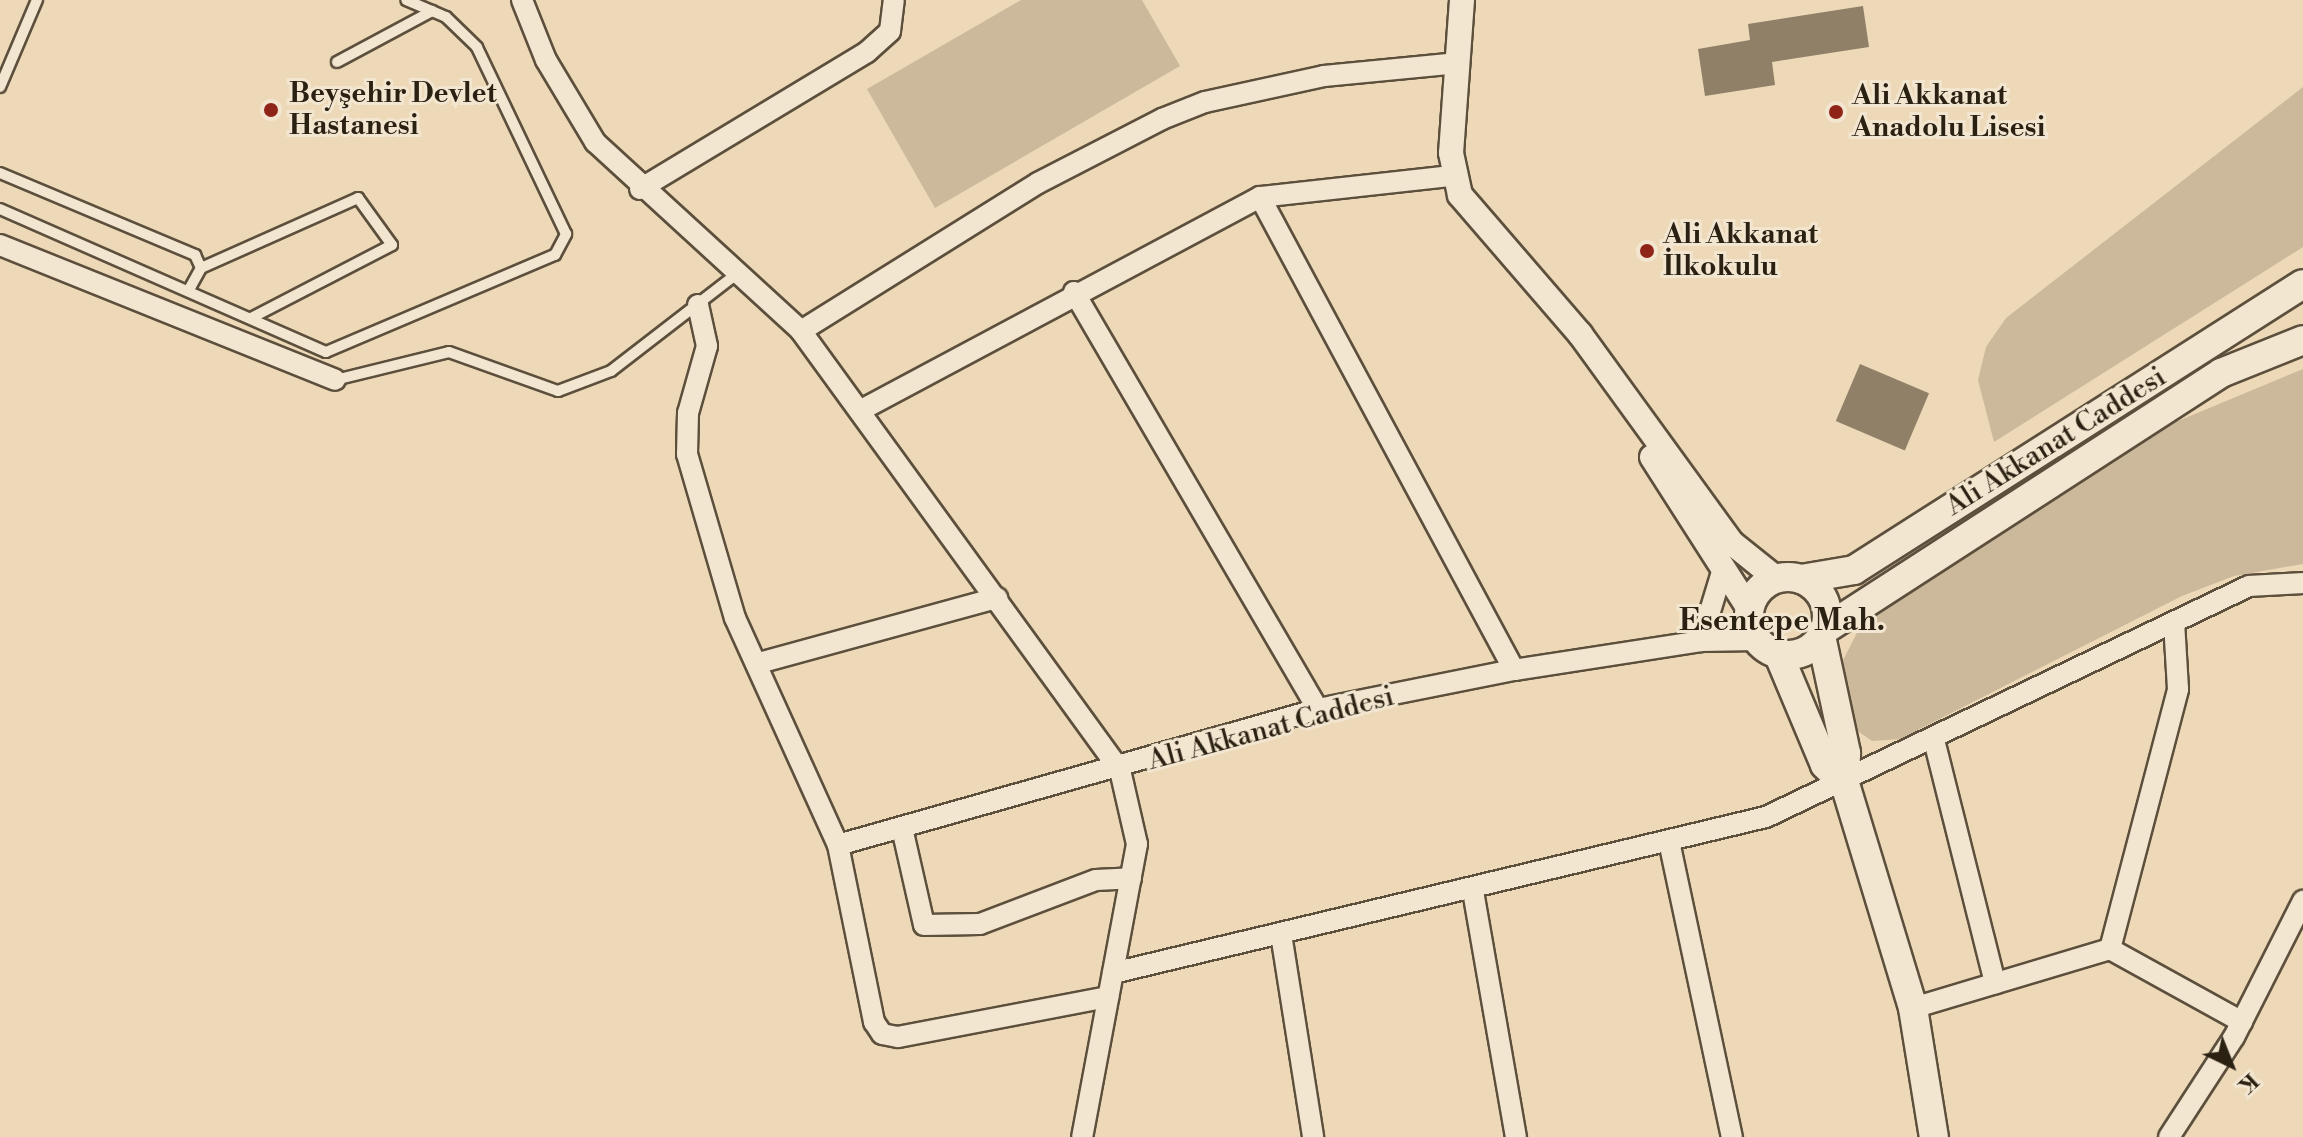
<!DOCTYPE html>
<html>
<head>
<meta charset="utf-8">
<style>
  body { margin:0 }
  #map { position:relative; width:2303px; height:1137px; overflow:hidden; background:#edd8b7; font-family:"Libre Bodoni",serif }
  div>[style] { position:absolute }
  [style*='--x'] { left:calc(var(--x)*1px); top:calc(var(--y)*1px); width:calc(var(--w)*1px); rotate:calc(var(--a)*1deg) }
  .green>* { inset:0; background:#ccb99b }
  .building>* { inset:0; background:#908068; transform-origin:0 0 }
  .roads { filter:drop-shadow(2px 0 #5c4f3c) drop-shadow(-2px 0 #5c4f3c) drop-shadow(0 2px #5c4f3c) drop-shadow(0 -2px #5c4f3c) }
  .service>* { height:10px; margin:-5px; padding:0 5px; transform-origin:5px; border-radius:5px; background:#f3e6d0 }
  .minor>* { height:20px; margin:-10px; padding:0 10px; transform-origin:10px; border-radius:10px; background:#f3e6d0 }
  .tertiary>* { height:24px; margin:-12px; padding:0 12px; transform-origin:12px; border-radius:12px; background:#f3e6d0 }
  .secondary>* { height:28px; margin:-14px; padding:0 14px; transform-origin:14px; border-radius:14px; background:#f3e6d0 }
  .secondary>.ring { margin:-14px; padding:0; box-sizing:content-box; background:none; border:28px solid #f3e6d0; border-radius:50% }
  .dots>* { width:22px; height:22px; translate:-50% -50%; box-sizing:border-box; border:4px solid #f3e6d0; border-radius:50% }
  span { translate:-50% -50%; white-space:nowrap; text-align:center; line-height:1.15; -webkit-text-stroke:6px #f3e6d0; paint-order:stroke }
  .poi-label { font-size:28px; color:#2b2113; font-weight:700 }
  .left { translate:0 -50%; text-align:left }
  .street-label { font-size:28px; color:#2b2113 }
  .neighbourhood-label { font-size:30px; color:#2b2113; font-weight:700 }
  .north { position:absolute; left:2191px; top:1025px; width:80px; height:80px; -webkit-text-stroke:6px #f3e6d0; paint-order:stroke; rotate:137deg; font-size:22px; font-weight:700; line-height:32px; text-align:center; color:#2b2113 }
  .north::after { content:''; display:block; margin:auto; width:28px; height:36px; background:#2b2113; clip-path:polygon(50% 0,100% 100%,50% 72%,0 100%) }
</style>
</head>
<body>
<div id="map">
  <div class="green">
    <div style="clip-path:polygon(1021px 0,1142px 0,1180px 66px,935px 208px,867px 89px)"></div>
    <div style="clip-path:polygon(2303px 87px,2303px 247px,1994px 442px,1978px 380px,1986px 347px,2006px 318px)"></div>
    <div style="clip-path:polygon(2303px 369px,2303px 564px,2234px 576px,2182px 596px,1900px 739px,1872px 741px,1852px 727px,1837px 672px,1863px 621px,2166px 426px)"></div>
  </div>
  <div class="building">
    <div style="clip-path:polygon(1863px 6px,1869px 47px,1772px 62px,1775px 85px,1705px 96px,1698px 49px,1750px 40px,1748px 24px)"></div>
    <div style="left:1860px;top:364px;width:75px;height:62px;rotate:23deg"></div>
  </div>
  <div class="roads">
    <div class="service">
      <div style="--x:337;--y:62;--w:108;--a:-28.2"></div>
      <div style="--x:0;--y:87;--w:95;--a:-67"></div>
      <div style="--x:0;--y:173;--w:212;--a:22.8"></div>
      <div style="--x:195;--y:255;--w:14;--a:65"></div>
      <div style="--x:201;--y:268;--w:26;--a:119"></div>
      <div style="--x:0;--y:209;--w:356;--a:23.7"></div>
      <div style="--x:326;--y:352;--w:249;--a:-23"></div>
      <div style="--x:555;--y:255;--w:24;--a:-62"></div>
      <div style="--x:566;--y:234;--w:207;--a:-115.5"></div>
      <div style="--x:477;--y:47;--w:43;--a:-135.9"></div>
      <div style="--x:446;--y:17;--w:43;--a:-157"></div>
      <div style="--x:201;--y:268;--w:172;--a:-24"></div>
      <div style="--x:358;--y:198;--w:58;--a:54.1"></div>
      <div style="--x:392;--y:245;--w:159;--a:152.6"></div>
      <div style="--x:335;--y:380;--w:117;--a:-13.8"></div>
      <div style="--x:449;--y:352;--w:116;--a:19.7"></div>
      <div style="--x:558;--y:391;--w:57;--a:-20.7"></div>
      <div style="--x:611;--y:371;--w:162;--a:-37.7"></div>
    </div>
    <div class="minor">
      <div style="--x:522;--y:0;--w:65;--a:68.2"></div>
      <div style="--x:546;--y:60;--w:96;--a:59.1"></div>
      <div style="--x:595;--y:142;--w:280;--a:42.5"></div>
      <div style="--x:801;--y:331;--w:543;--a:54"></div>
      <div style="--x:1120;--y:770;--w:76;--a:77.1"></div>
      <div style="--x:1137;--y:844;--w:298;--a:100.6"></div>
      <div style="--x:640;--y:189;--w:265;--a:-31.1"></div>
      <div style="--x:867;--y:52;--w:31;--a:-42"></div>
      <div style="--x:890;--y:31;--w:31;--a:-83"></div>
      <div style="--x:1260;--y:197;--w:537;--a:61.76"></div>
      <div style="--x:0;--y:245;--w:361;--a:21.9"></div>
      <div style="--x:1074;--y:292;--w:483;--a:59.7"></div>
      <div style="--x:698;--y:305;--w:42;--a:77.6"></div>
      <div style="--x:707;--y:346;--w:70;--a:105.8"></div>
      <div style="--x:688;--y:413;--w:41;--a:91.4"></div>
      <div style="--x:687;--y:454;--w:171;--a:73.7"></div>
      <div style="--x:735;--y:618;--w:249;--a:65.6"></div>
      <div style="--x:838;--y:845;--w:181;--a:78.5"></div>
      <div style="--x:874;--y:1022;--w:14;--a:56"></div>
      <div style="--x:882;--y:1034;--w:16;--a:11"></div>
      <div style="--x:898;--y:1037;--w:214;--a:-10.8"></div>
      <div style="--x:801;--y:331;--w:279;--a:-32"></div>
      <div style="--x:1038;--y:183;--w:140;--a:-27.3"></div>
      <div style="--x:1162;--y:119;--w:46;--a:-21.6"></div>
      <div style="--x:1205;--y:102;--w:122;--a:-12.3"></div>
      <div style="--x:1324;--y:76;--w:135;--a:-5.5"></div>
      <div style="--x:863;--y:409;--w:450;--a:-28.1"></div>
      <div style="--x:1260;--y:197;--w:192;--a:-6.3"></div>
      <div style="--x:1701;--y:641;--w:72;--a:-73.1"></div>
      <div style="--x:759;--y:663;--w:247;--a:-15.3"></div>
      <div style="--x:1934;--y:740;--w:251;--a:75.9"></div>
      <div style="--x:902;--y:828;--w:99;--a:77.2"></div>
      <div style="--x:924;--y:925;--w:56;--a:-1"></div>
      <div style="--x:980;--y:924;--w:124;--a:-20.8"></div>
      <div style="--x:1096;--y:880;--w:35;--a:-3"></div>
      <div style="--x:838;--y:845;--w:499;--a:-15.8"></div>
      <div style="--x:1318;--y:709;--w:200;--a:-11.3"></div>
      <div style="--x:1514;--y:670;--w:189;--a:-8.8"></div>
      <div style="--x:1701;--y:641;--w:56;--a:-1"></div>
      <div style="--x:1670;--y:846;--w:298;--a:78"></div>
      <div style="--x:1473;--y:891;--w:250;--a:80.1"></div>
      <div style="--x:1281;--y:934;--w:206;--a:81"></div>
      <div style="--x:2110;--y:949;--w:269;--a:-75.3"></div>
      <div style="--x:2178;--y:689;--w:67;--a:-93.4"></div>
      <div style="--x:1113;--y:973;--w:671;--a:-13.44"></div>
      <div style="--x:1766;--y:817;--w:535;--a:-25.56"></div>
      <div style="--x:2249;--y:586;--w:54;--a:-3.2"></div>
      <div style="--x:1913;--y:1008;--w:206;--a:-16.7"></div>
      <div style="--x:2110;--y:949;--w:151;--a:28.9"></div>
      <div style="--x:2169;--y:1137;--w:119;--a:-57"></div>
      <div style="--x:2234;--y:1037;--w:153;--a:-63.1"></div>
    </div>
    <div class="tertiary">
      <div style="--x:1462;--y:0;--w:153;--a:94.1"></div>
      <div style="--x:1451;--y:153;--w:43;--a:77.9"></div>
      <div style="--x:1460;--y:195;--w:184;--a:49.2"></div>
      <div style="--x:1580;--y:334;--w:258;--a:54"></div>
      <div style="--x:1732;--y:543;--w:58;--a:38.7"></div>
      <div style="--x:1652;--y:457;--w:182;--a:57.4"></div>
    </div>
    <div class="secondary">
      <div class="ring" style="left:1749px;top:577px;width:50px;height:50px"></div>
      <div style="--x:1801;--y:579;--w:54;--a:-9.6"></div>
      <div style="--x:1854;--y:570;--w:532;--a:-32.5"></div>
      <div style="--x:1824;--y:630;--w:473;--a:-32.9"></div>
      <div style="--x:2221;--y:373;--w:88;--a:-21.9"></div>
      <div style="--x:1821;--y:636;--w:120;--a:77.9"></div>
      <div style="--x:1846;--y:753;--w:31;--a:92"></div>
      <div style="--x:1845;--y:784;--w:234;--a:73.1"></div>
      <div style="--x:1913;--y:1008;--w:131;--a:80.8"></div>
      <div style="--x:1778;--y:653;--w:121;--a:67.2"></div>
      <div style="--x:1825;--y:765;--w:28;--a:44"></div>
    </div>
  </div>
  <div class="dots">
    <div style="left:271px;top:110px;background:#8f2418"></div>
    <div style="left:1836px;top:112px;background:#8f2418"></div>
    <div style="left:1647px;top:251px;background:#8f2418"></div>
  </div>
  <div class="poi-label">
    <span class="left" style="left:289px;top:110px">Beyşehir Devlet<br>Hastanesi</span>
    <span class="left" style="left:1852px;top:112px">Ali Akkanat<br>Anadolu Lisesi</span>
    <span class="left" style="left:1663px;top:251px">Ali Akkanat<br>İlkokulu</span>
  </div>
  <div class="street-label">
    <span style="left:2056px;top:442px;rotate:-32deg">Ali Akkanat Caddesi</span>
    <span style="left:1271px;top:729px;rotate:-15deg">Ali Akkanat Caddesi</span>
  </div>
  <div class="neighbourhood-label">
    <span style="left:1782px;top:621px">Esentepe Mah.</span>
  </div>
  <div class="north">K</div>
</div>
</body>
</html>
